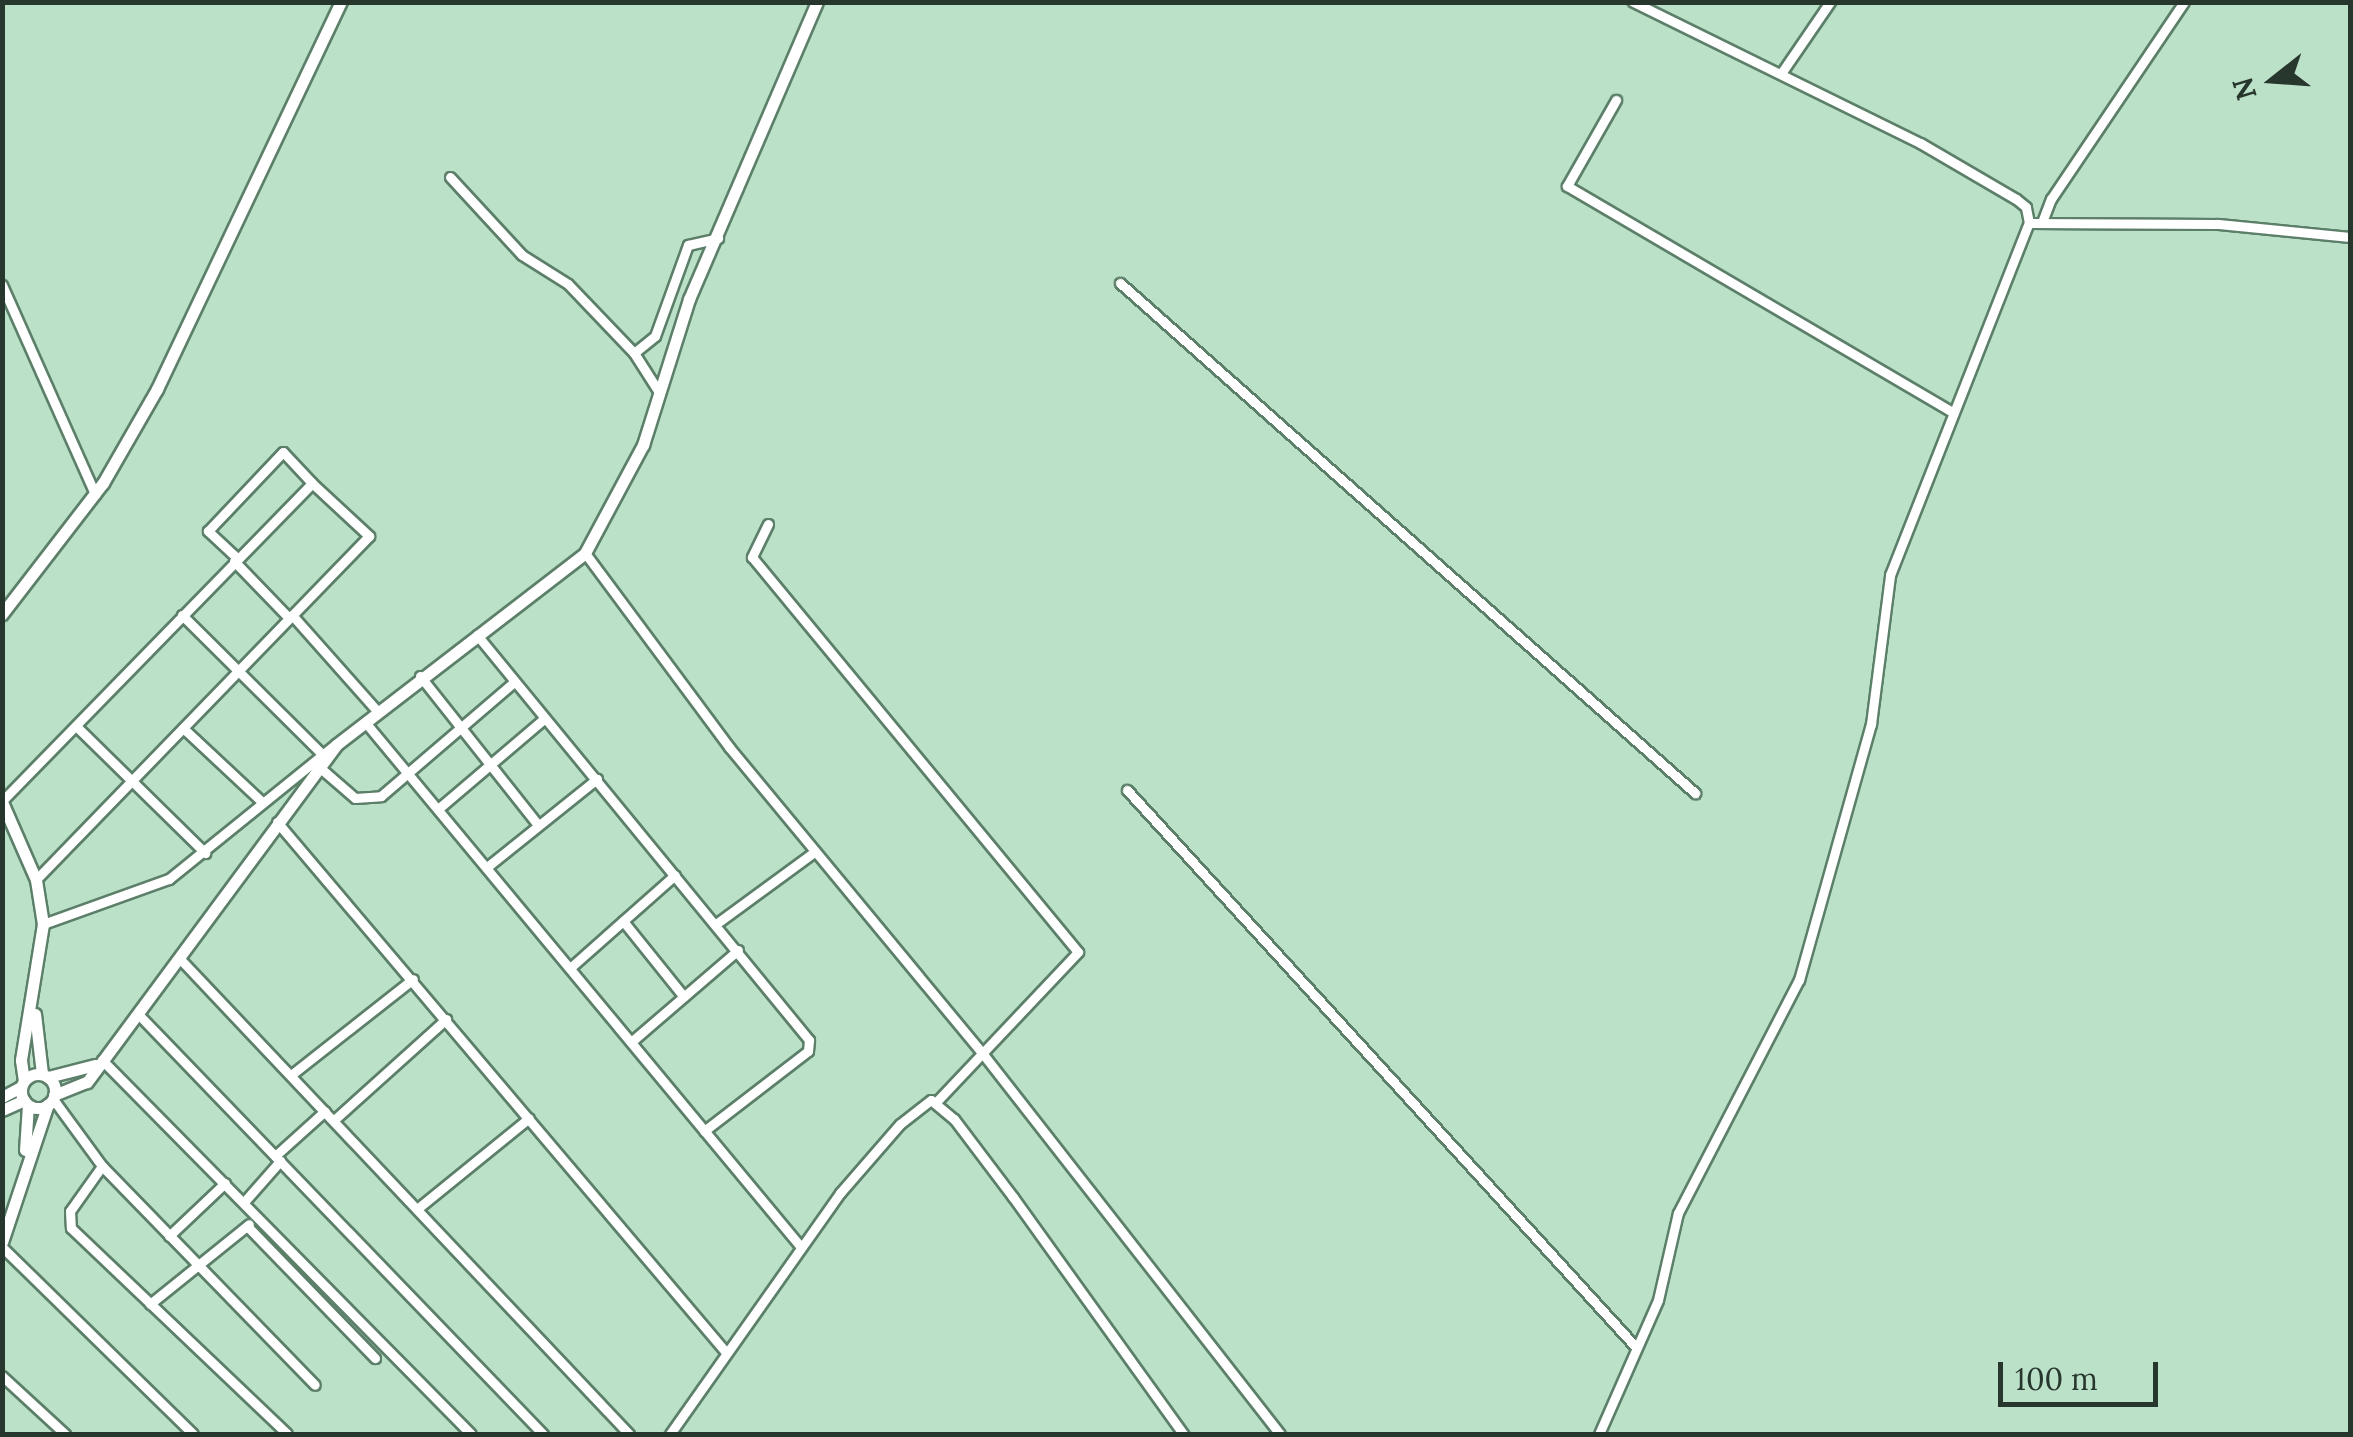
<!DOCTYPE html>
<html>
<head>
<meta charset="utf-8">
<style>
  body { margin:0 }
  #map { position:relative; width:2353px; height:1437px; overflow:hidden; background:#bbe1c8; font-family:Lora,serif }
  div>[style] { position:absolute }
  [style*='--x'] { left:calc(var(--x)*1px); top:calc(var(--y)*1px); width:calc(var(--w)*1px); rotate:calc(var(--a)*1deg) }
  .roads { filter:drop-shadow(2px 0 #5c7f69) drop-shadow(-2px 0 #5c7f69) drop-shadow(0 2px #5c7f69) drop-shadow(0 -2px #5c7f69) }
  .minor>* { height:9px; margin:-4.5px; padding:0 4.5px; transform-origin:4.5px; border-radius:4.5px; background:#fff }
  .tertiary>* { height:11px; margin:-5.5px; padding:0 5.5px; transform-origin:5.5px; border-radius:5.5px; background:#fff }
  .tertiary>.ring { margin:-5.5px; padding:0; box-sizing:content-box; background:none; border:11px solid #fff; border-radius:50% }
  span { translate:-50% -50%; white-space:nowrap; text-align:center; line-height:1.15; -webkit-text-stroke:8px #bbe1c8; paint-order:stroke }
  .frame { position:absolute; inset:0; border:5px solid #28372d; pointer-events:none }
  .north { position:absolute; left:2223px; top:30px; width:100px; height:100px; -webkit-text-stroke:8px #bbe1c8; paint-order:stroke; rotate:253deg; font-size:28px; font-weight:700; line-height:40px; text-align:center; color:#28372d }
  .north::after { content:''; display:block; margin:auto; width:35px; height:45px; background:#28372d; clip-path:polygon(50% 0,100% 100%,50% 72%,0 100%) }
  .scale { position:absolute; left:1998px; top:1362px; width:160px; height:45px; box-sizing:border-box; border:5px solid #28372d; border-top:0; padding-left:12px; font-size:30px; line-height:35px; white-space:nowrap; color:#28372d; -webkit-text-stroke:8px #bbe1c8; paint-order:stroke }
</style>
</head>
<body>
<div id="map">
  <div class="roads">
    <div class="minor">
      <div style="--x:1782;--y:72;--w:85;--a:-55.6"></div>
      <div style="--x:1616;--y:100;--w:99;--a:119.7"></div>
      <div style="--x:1567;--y:186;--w:446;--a:30.4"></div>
      <div style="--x:450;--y:177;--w:106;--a:47.3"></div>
      <div style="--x:522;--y:255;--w:54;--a:32.2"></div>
      <div style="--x:568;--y:284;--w:95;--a:46.3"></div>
      <div style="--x:634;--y:353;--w:27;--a:-39"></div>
      <div style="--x:655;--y:336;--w:97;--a:-70.1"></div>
      <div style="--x:688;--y:245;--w:31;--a:-13"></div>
      <div style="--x:2042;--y:222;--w:25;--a:-69"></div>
      <div style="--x:2051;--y:199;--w:238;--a:-56"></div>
      <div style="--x:2029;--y:223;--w:189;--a:0.3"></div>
      <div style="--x:2218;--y:224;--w:133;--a:5.6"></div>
      <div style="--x:1120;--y:283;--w:769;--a:41.57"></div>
      <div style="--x:2;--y:285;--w:229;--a:66"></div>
      <div style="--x:634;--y:353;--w:43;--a:57.4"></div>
      <div style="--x:768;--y:524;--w:37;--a:116"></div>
      <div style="--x:752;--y:557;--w:512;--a:50.47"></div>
      <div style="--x:1078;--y:952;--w:205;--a:133.4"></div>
      <div style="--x:585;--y:553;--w:242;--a:53.4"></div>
      <div style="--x:729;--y:747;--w:398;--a:50.4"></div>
      <div style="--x:983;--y:1054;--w:482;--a:52"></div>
      <div style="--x:237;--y:558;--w:40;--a:-137"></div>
      <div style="--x:208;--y:531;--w:109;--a:-46.5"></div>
      <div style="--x:283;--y:452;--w:42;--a:46.9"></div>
      <div style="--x:234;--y:561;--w:79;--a:46"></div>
      <div style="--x:182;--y:615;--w:202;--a:44.8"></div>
      <div style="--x:292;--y:615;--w:130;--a:48.4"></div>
      <div style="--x:477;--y:635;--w:524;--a:50.66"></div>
      <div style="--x:809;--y:1040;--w:11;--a:95"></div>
      <div style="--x:808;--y:1051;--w:131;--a:142.4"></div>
      <div style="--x:420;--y:676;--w:190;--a:51.6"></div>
      <div style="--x:365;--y:722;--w:681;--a:50.3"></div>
      <div style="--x:77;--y:727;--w:180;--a:44.5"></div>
      <div style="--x:183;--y:728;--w:108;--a:43.1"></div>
      <div style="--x:318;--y:766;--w:49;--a:40.9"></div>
      <div style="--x:355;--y:798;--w:26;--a:-4"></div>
      <div style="--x:381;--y:796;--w:175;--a:-40.6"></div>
      <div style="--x:1127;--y:790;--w:752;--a:47.59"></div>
      <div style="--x:2;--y:801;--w:444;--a:-45.7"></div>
      <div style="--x:312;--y:483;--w:78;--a:42.9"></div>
      <div style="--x:369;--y:536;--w:479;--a:134.1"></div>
      <div style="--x:438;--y:809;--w:140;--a:-40.4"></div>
      <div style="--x:277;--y:822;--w:692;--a:49.75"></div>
      <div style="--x:487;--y:867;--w:141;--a:-38.7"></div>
      <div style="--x:623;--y:921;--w:97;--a:51.2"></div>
      <div style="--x:43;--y:924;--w:134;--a:-19.7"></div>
      <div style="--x:169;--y:879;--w:211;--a:-39"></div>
      <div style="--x:716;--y:924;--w:120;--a:-36.2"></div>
      <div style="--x:182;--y:961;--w:651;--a:46.62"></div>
      <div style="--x:570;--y:968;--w:140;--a:-41.5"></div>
      <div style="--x:140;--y:1016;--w:581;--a:46.05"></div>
      <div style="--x:631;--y:1042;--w:141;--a:-40.7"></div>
      <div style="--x:102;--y:1060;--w:525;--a:45.39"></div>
      <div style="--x:291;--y:1075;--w:155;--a:-38.2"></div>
      <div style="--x:53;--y:1099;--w:83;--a:53.8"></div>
      <div style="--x:102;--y:1166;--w:305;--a:45.8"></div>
      <div style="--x:334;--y:1120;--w:151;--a:-42"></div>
      <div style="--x:275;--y:1156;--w:67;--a:-42"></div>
      <div style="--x:102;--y:1166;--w:55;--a:125.4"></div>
      <div style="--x:70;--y:1211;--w:17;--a:87"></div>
      <div style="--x:71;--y:1228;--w:298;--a:43.6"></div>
      <div style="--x:244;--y:1202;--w:55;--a:-48.7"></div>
      <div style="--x:417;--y:1209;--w:144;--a:-39.1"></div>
      <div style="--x:247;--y:1226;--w:184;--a:45.9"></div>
      <div style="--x:169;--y:1236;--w:77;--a:-43.4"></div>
      <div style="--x:2;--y:1247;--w:267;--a:44.4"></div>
      <div style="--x:150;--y:1304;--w:127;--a:-38.9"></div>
      <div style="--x:2;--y:1376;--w:86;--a:42.6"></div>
      <div style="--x:670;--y:1434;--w:295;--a:-54.8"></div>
      <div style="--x:840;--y:1193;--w:91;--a:-49"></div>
      <div style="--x:900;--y:1124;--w:39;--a:-38"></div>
      <div style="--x:931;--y:1100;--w:30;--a:40"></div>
      <div style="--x:954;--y:1119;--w:98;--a:52.9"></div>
      <div style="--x:1013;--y:1197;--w:292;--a:54.3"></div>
      <div style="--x:1599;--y:1434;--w:146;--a:-66.2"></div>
      <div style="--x:1658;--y:1300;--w:89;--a:-77.1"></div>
      <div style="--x:1678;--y:1213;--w:263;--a:-62.6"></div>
      <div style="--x:1799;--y:980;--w:266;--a:-74.3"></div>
      <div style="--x:1871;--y:724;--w:150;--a:-82.7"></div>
      <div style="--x:1890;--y:575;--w:378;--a:-68.5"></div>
      <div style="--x:2029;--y:223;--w:16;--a:-101"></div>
      <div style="--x:2026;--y:207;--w:13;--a:-141"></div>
      <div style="--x:2016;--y:199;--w:111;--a:-149.7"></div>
      <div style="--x:1920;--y:143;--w:320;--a:-153.8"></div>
    </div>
    <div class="tertiary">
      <div style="--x:2;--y:614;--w:165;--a:-52.4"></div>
      <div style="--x:103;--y:483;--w:108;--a:-60.1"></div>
      <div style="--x:157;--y:389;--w:429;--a:-64.6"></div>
      <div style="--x:2;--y:802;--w:85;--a:66.4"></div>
      <div style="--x:36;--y:880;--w:45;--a:81"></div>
      <div style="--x:43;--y:924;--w:138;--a:99.2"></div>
      <div style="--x:21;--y:1060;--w:21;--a:82"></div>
      <div style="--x:35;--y:1014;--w:60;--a:83.3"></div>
      <div class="ring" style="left:21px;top:1074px;width:23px;height:23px"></div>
      <div style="--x:48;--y:1077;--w:49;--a:-14.3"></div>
      <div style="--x:54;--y:1095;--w:35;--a:-22"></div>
      <div style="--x:87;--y:1082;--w:419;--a:-53.5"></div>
      <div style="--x:336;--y:745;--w:314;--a:-37.6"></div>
      <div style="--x:585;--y:553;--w:123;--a:-61.8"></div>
      <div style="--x:643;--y:445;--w:153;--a:-72.5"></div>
      <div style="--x:689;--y:299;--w:323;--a:-66.7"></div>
      <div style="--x:2;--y:1097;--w:21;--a:-28"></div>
      <div style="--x:2;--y:1110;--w:24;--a:-24"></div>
      <div style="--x:25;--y:1150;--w:45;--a:-86.2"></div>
      <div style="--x:2;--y:1242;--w:145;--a:-71.6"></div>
    </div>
  </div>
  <div class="frame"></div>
  <div class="north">N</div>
  <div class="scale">100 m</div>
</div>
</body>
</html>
